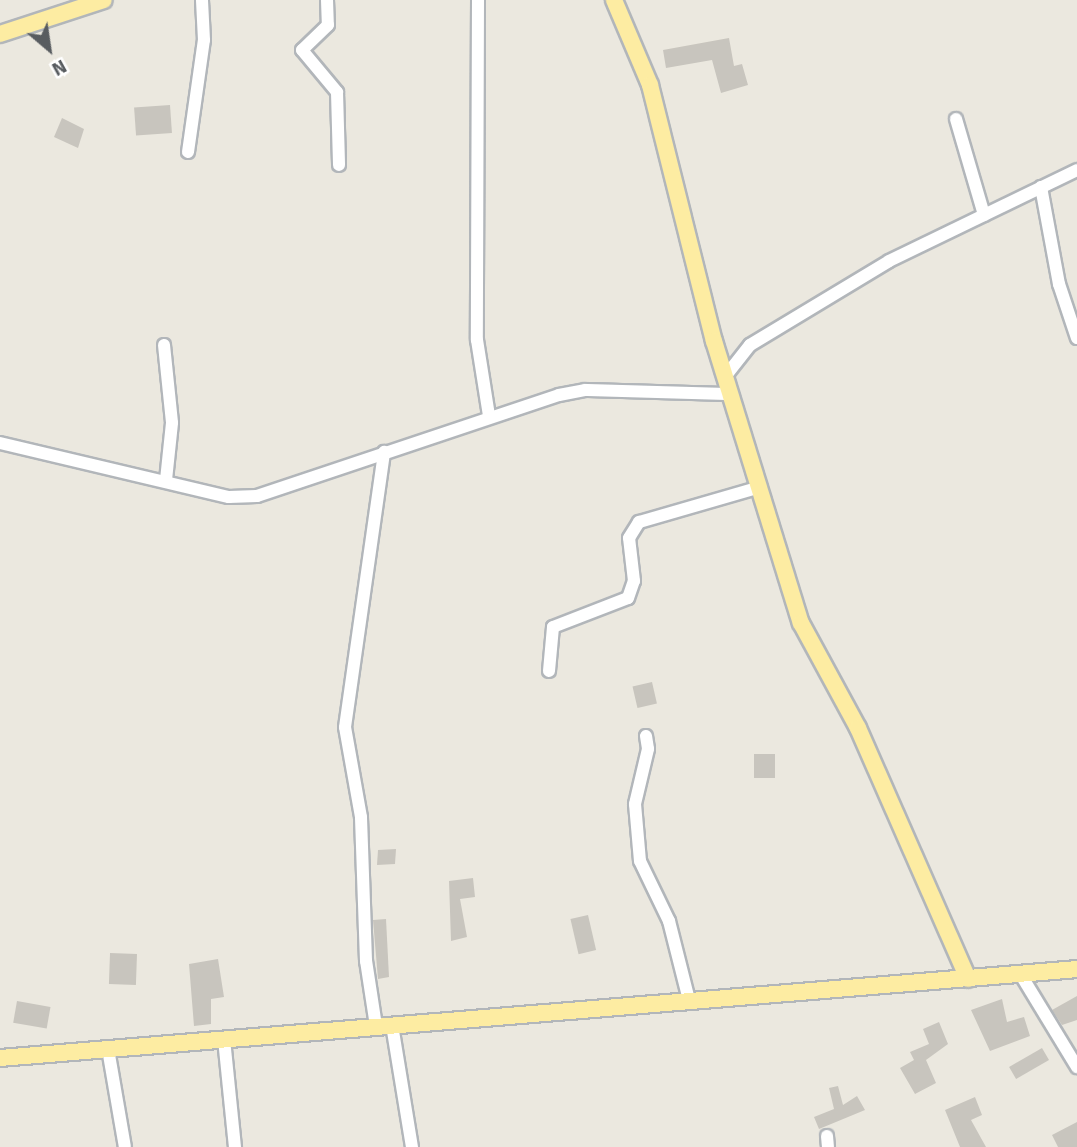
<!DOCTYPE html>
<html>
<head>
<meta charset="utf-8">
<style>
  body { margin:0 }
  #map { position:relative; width:1077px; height:1147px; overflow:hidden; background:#ebe8df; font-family:Signika,sans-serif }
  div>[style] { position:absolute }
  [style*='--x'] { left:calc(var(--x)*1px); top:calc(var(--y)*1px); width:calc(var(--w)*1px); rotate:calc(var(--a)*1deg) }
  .building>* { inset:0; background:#c8c5be; transform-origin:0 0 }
  .roads { filter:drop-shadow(2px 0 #b2b6ba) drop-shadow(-2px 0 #b2b6ba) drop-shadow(0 2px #b2b6ba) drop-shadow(0 -2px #b2b6ba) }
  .minor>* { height:12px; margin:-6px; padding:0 6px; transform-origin:6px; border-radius:6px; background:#fff }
  .major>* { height:16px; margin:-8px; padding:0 8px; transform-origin:8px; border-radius:8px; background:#fdeca2 }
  span { translate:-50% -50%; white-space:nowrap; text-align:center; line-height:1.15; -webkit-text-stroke:5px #fff; paint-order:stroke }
  .north { position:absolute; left:14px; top:14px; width:70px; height:70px; -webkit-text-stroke:5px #fff; paint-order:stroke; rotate:151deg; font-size:19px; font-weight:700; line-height:28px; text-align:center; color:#585c60 }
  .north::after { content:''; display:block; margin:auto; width:24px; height:32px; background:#585c60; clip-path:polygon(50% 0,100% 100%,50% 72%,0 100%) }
</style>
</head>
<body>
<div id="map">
  <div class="building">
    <div style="clip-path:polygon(729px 38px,734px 66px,742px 64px,748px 85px,721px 93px,712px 60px,666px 68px,663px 50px)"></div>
    <div style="left:170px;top:105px;width:28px;height:36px;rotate:86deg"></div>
    <div style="clip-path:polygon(62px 118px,84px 129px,78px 148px,54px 137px)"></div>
    <div style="left:652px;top:682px;width:22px;height:20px;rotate:77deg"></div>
    <div style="left:754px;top:754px;width:21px;height:24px"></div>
    <div style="clip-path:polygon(396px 849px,395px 864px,377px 865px,378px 850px)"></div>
    <div style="clip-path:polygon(473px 878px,475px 897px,460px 899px,467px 937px,451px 941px,449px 881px)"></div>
    <div style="left:588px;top:915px;width:36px;height:18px;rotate:77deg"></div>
    <div style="clip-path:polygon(386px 919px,389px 977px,378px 979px,373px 920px)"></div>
    <div style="left:137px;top:954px;width:31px;height:27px;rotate:92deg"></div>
    <div style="clip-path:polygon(218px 959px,224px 997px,211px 999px,211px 1024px,194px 1026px,189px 964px)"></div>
    <div style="clip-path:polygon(1077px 996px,1077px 1020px,1062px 1025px,1052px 1010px)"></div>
    <div style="clip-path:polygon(1002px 999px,1007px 1022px,1024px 1017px,1030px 1036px,990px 1051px,971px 1010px)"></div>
    <div style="left:17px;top:1001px;width:34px;height:22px;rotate:10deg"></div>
    <div style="clip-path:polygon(939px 1022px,948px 1044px,926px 1060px,936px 1083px,915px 1094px,900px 1068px,914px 1060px,910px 1052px,929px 1044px,923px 1029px)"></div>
    <div style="left:1042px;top:1048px;width:14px;height:38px;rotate:60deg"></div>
    <div style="clip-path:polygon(838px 1086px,843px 1105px,857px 1096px,865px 1110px,819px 1129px,814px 1117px,834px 1109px,829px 1088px)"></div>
    <div style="clip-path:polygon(975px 1097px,982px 1115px,971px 1120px,986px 1147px,960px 1147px,945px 1110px)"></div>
    <div style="clip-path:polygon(1077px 1122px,1077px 1147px,1058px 1147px,1052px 1135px)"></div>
  </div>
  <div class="roads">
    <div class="minor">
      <div style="--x:327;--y:0;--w:25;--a:88"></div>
      <div style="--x:328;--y:25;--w:36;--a:136"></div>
      <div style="--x:302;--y:50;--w:55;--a:50.2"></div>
      <div style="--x:337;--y:92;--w:73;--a:88.4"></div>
      <div style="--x:478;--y:0;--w:340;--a:90.2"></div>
      <div style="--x:477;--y:340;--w:77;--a:81"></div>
      <div style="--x:956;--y:119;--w:100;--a:73.7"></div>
      <div style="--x:188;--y:152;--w:113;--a:-81.9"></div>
      <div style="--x:204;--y:40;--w:40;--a:-92.9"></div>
      <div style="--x:1041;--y:187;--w:99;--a:79.5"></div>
      <div style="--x:1059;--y:284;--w:57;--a:71.6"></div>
      <div style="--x:164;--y:345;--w:78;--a:84.1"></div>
      <div style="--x:172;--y:423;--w:57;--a:96"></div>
      <div style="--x:724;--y:378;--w:42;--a:-51.8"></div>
      <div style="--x:750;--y:345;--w:162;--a:-31.1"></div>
      <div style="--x:889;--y:261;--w:209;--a:-25.8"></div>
      <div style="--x:0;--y:443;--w:235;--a:13.3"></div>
      <div style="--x:229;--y:497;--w:28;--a:-2"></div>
      <div style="--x:257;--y:496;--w:318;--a:-18.5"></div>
      <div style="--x:559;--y:395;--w:26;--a:-11"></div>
      <div style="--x:585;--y:390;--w:144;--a:1.6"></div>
      <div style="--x:549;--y:671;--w:44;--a:-84.8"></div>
      <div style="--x:553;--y:627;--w:80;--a:-21.1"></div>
      <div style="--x:628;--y:598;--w:18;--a:-71"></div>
      <div style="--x:634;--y:581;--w:43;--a:-96.6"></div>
      <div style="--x:629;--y:538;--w:19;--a:-58"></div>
      <div style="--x:639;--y:522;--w:123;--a:-16.1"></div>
      <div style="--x:646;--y:736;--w:13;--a:81"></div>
      <div style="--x:648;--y:749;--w:57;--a:103.3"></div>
      <div style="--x:635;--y:804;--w:57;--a:85"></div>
      <div style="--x:640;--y:861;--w:67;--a:64.2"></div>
      <div style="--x:669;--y:921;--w:81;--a:75.8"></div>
      <div style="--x:1021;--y:975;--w:108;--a:58.7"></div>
      <div style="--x:392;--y:1025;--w:124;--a:80.7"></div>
      <div style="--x:376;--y:1026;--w:66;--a:-98.7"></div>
      <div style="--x:366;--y:961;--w:144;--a:-92"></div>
      <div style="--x:361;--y:817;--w:91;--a:-100.1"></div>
      <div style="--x:345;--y:727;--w:278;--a:-81.9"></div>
      <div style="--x:224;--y:1039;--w:109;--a:84.2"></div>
      <div style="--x:108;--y:1049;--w:99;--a:80.2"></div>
      <div style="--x:827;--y:1136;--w:11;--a:85"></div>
    </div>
    <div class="major">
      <div style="--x:614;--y:0;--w:92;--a:67"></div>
      <div style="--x:650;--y:85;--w:264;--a:76"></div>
      <div style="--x:714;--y:341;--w:295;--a:72.9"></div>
      <div style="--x:801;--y:623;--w:119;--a:61.5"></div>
      <div style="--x:858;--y:728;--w:274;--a:66.3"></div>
      <div style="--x:0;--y:34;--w:109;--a:-18.1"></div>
      <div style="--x:0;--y:1058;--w:1081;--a:-4.72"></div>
    </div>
  </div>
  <div class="north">N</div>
</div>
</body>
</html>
